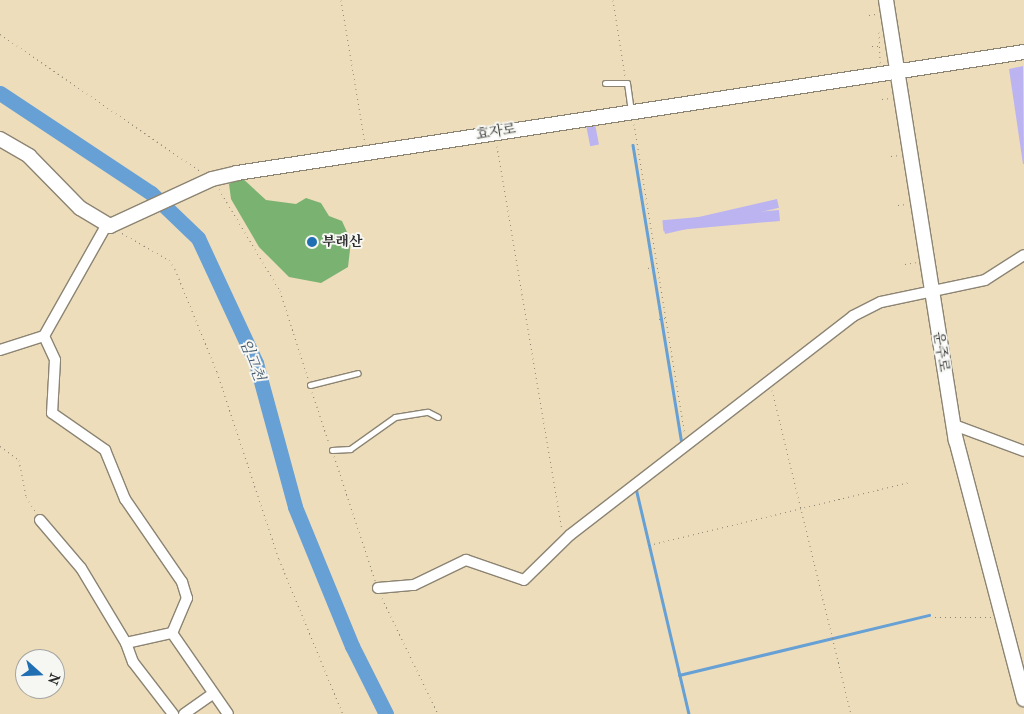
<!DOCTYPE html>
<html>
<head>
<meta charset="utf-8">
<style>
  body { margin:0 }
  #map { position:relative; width:1024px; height:714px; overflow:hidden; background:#edddbb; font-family:"IM FELL French Canon","Noto Serif KR",serif }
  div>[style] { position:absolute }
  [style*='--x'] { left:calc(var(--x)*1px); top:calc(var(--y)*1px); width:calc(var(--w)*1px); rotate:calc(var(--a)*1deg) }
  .forest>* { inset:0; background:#79b271 }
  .stream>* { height:2.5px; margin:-1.25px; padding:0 1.25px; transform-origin:1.25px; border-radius:1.25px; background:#66a0d5 }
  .river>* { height:15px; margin:-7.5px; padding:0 7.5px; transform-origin:7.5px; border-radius:7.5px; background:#66a0d5 }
  .building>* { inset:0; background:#bcb4f1; transform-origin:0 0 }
  .path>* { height:1px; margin-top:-0.5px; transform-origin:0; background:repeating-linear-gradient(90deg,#8c8473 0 1px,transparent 0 5px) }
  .roads { filter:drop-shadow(1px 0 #8c8473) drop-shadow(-1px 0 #8c8473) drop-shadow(0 1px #8c8473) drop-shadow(0 -1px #8c8473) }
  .lane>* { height:5px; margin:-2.5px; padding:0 2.5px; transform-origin:2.5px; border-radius:2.5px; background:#fff }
  .street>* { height:10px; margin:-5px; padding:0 5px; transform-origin:5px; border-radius:5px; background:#fff }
  .secondary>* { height:14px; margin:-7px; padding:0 7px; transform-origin:7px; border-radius:7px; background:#fff }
  .dots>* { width:14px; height:14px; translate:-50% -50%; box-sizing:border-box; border:2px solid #f6f6f2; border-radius:50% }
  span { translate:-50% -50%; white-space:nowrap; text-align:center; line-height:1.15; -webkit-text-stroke:4px #f6f6f2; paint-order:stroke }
  .street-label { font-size:14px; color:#2b2b2b }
  .poi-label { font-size:14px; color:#2b2b2b; font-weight:700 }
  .left { translate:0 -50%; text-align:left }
  .water-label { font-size:15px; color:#435a6f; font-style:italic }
  .north { position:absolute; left:15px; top:649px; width:50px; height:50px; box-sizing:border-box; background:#f6f6f2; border:1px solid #a5a5a2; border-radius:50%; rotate:110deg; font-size:14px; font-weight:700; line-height:20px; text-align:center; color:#2b2b2b }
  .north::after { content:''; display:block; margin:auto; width:18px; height:22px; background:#1f6fb2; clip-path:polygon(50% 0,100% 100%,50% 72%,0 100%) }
</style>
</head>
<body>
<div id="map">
  <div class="forest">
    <div style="clip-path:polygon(241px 177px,266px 200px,296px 204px,306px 198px,321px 203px,329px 216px,342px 221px,351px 241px,348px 267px,321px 283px,289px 277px,259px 247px,231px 199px,229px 184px)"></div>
  </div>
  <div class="stream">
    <div style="--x:633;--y:145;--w:304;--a:80.7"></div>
    <div style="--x:636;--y:488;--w:232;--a:76.8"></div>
    <div style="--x:679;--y:675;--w:257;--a:-13.5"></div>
  </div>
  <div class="river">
    <div style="--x:0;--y:93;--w:181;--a:33.5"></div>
    <div style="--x:151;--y:193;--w:65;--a:43.8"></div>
    <div style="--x:198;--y:238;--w:138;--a:65.1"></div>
    <div style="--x:256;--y:363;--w:149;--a:74.8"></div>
    <div style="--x:295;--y:507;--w:150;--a:67.7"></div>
    <div style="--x:352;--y:646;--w:76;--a:63.4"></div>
  </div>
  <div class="building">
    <div style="clip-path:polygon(1023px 66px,1024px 164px,1023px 164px,1009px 69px)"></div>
    <div style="left:595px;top:124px;width:21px;height:9px;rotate:79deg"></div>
    <div style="left:777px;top:199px;width:9px;height:117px;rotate:77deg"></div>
    <div style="left:779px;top:210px;width:11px;height:117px;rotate:85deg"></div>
  </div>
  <div class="path">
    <div style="--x:341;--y:0;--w:145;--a:80.5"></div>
    <div style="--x:613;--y:0;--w:77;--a:81"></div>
    <div style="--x:869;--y:15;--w:7;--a:-8"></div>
    <div style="--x:879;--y:32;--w:31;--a:88"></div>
    <div style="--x:0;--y:34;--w:242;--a:34.4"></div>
    <div style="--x:872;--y:46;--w:6;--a:0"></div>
    <div style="--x:882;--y:99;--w:9;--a:-6"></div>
    <div style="--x:634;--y:124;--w:314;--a:80.7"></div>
    <div style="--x:497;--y:146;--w:388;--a:80.4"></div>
    <div style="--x:891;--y:156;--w:9;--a:-6"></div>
    <div style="--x:219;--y:189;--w:119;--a:59.1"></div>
    <div style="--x:280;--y:291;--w:91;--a:72.2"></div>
    <div style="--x:898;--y:205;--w:9;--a:-6"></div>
    <div style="--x:122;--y:233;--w:54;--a:29.9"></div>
    <div style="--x:169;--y:260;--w:11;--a:56"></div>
    <div style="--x:175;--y:269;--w:111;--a:67.8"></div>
    <div style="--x:217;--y:372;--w:197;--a:71.7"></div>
    <div style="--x:279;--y:559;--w:168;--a:67.6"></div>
    <div style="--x:905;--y:264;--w:12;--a:-9"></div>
    <div style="--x:648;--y:268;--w:9;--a:-13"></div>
    <div style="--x:659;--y:319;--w:6;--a:-9"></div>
    <div style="--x:772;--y:390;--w:333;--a:76.3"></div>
    <div style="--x:312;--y:392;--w:54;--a:71.6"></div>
    <div style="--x:0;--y:446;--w:24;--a:36"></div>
    <div style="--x:19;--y:460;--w:38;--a:79"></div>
    <div style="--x:26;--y:497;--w:18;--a:56"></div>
    <div style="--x:334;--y:456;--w:131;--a:71.7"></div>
    <div style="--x:649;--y:545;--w:268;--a:-13.6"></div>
    <div style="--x:382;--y:598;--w:129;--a:64.2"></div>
    <div style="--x:935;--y:617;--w:56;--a:0"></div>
  </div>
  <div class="roads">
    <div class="lane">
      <div style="--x:605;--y:83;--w:22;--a:0"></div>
      <div style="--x:627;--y:83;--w:27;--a:82"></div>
      <div style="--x:310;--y:385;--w:49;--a:-14"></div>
      <div style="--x:332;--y:450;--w:18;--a:-3"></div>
      <div style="--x:350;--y:449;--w:55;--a:-35.4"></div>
      <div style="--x:395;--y:417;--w:33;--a:-9"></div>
      <div style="--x:428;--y:412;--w:11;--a:27"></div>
    </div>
    <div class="street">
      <div style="--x:44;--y:336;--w:26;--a:65"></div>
      <div style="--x:55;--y:360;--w:53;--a:93.2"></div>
      <div style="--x:52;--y:413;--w:65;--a:34.9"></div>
      <div style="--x:105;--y:450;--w:53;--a:67.8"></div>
      <div style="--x:125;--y:499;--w:101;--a:55.5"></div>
      <div style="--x:182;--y:582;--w:17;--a:73"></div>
      <div style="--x:187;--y:598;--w:38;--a:113"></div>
      <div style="--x:172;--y:633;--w:98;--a:55.3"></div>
      <div style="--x:0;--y:350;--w:46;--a:-17.7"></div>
      <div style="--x:44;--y:336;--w:126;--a:-60.6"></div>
      <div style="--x:954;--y:425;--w:75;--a:20.4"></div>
      <div style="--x:40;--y:520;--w:63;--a:49.5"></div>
      <div style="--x:81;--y:568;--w:87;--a:59"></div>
      <div style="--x:126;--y:643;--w:47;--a:-12.3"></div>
      <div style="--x:378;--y:588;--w:36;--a:-5"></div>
      <div style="--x:414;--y:585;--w:58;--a:-25.7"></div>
      <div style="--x:466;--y:560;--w:61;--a:19"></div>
      <div style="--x:524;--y:580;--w:64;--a:-44.4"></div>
      <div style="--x:570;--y:535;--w:358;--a:-37.7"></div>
      <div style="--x:853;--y:316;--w:31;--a:-27"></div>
      <div style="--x:881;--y:302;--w:106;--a:-11.9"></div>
      <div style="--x:985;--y:280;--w:46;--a:-32.7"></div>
      <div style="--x:126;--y:643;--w:20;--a:70"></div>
      <div style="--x:133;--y:662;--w:66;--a:52.4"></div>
      <div style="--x:184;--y:714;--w:35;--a:-35"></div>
    </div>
    <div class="secondary">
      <div style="--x:886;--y:0;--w:446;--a:81"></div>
      <div style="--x:956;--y:440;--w:268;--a:75.3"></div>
      <div style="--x:0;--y:139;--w:34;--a:30"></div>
      <div style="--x:29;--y:156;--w:73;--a:45.6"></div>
      <div style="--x:80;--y:208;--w:35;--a:31"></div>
      <div style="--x:110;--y:226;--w:112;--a:-24.7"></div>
      <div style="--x:212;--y:179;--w:26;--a:-13"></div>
      <div style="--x:237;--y:173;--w:796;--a:-8.74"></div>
    </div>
  </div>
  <div class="dots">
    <div style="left:312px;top:242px;background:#1f6fb2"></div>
  </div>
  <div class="street-label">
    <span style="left:496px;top:132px;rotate:-9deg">효자로</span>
    <span style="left:941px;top:352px;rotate:81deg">운주로</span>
  </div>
  <div class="poi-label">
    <span class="left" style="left:322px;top:242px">부래산</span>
  </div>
  <div class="water-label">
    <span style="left:252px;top:360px;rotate:69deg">임고천</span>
  </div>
  <div class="north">N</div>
</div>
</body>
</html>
